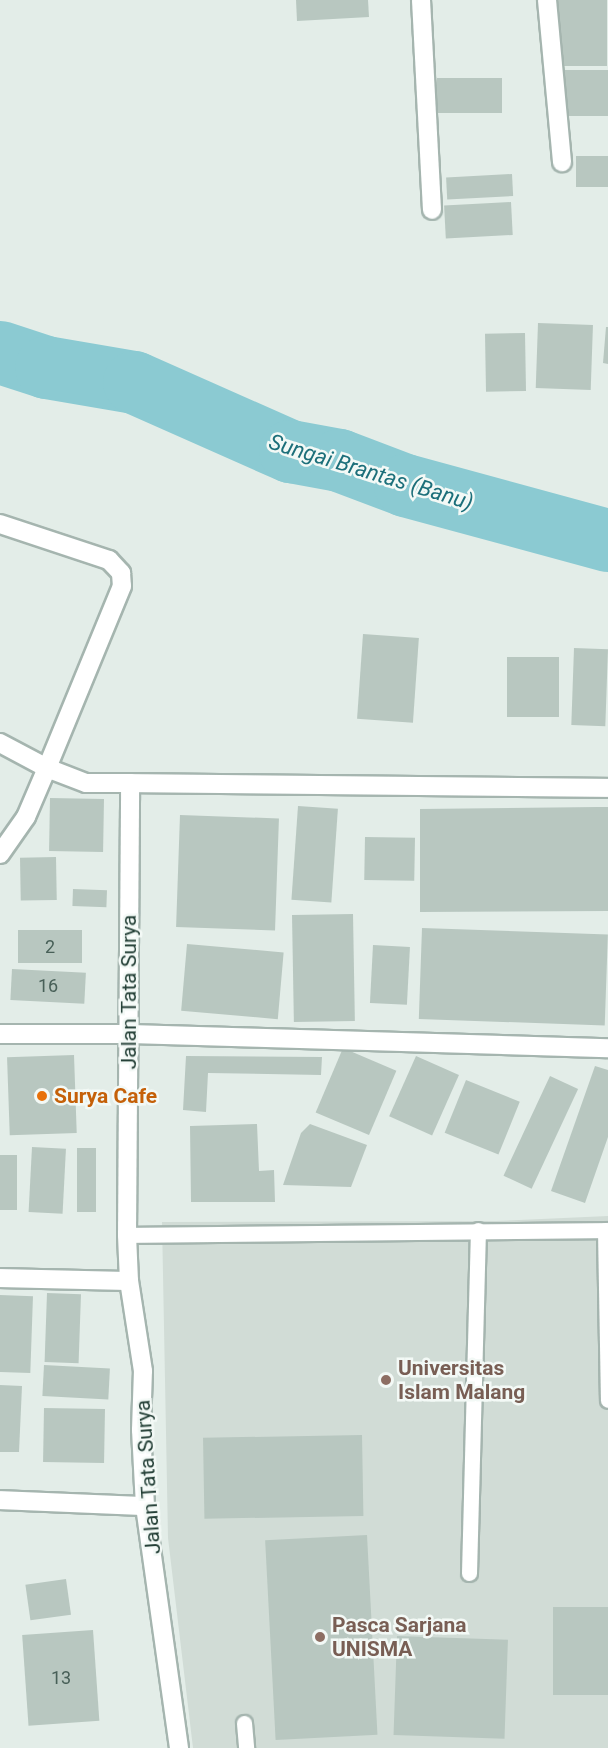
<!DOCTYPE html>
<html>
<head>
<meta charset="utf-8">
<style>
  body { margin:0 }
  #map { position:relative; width:608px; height:1748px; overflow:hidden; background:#e3ede8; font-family:Roboto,sans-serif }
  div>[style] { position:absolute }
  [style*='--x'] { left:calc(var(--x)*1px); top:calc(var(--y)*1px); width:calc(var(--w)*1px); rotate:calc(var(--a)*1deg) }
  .built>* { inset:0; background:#d1dcd6 }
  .river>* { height:63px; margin:-31.5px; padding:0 31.5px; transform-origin:31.5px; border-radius:31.5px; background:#8bcad2 }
  .building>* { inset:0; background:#b8c7c0; transform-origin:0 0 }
  .roads { filter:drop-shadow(2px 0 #a5b5af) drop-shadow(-2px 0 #a5b5af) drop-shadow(0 2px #a5b5af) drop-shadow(0 -2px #a5b5af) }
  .lane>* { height:15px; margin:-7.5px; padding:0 7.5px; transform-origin:7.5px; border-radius:7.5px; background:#fff }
  .street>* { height:18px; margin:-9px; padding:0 9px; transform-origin:9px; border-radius:9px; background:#fff }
  .dots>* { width:16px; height:16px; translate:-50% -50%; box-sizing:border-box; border:3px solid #f3f9f6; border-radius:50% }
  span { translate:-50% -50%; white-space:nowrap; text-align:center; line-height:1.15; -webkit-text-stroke:5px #f3f9f6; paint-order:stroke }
  .number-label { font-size:18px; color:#486058 }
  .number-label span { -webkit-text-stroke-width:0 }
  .street-label { font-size:21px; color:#223e35 }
  .food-label { font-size:21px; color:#c56008; font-weight:700 }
  .left { translate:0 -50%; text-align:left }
  .education-label { font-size:21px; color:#785e54; font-weight:700 }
  .water-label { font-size:22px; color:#1c6f7a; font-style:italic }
</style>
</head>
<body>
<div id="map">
  <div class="built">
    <div style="clip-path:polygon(608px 1216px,608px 1748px,193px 1748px,168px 1538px,162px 1222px,496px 1221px)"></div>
  </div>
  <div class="river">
    <div style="--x:0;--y:352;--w:48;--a:18.1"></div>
    <div style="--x:46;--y:367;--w:89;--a:9.7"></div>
    <div style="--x:134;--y:382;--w:171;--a:23.9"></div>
    <div style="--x:290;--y:451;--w:50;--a:10.4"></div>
    <div style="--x:339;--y:460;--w:71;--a:20.7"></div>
    <div style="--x:405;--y:485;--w:210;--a:15.2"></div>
  </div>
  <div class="building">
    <div style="clip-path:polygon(296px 0,368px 0,369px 17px,297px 21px)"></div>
    <div style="left:556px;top:0;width:51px;height:66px"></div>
    <div style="left:608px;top:70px;width:46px;height:46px;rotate:90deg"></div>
    <div style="left:437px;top:78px;width:65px;height:35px"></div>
    <div style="left:608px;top:156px;width:31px;height:32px;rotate:90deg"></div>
    <div style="left:512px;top:174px;width:22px;height:66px;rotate:87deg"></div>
    <div style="left:511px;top:202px;width:33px;height:67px;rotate:87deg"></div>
    <div style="left:538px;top:323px;width:55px;height:65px;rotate:2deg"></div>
    <div style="clip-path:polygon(606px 327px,608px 327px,608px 364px,603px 363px)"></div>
    <div style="left:525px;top:333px;width:58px;height:40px;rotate:89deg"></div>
    <div style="left:363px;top:634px;width:56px;height:85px;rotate:4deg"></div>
    <div style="left:574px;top:648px;width:34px;height:77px;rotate:2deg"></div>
    <div style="left:507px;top:657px;width:52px;height:60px"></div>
    <div style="left:50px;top:798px;width:54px;height:53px;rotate:1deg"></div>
    <div style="left:298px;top:806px;width:40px;height:94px;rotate:4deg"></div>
    <div style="clip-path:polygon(597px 807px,608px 807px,608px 911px,420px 912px,420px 809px)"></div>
    <div style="left:180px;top:815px;width:99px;height:112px;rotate:2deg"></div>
    <div style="left:365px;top:837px;width:50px;height:43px;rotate:1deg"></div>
    <div style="left:56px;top:857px;width:43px;height:36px;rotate:89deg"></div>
    <div style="left:73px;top:889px;width:34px;height:17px;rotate:2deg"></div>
    <div style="left:353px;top:914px;width:107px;height:61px;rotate:89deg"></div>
    <div style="left:422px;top:928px;width:186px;height:91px;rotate:2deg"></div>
    <div style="left:82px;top:930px;width:33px;height:64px;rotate:90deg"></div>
    <div style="left:187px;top:944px;width:97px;height:67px;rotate:5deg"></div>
    <div style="left:373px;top:945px;width:37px;height:58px;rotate:3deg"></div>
    <div style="left:12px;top:969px;width:74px;height:31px;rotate:3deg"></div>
    <div style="left:343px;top:1048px;width:58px;height:70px;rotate:23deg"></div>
    <div style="left:74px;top:1055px;width:78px;height:67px;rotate:88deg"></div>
    <div style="clip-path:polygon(186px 1056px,322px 1057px,321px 1075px,208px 1073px,206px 1112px,183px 1110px)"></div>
    <div style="left:416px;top:1056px;width:47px;height:66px;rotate:24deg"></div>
    <div style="clip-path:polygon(595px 1066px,608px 1070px,608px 1137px,585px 1203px,551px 1191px)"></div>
    <div style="left:550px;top:1076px;width:31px;height:110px;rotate:25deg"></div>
    <div style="left:466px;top:1080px;width:58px;height:57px;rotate:22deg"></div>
    <div style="clip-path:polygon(257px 1124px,259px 1171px,274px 1170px,275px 1202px,191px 1202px,190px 1126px)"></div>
    <div style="clip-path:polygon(310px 1124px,367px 1145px,351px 1187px,283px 1185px,301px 1133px)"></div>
    <div style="left:32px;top:1147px;width:34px;height:65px;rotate:3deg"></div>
    <div style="left:77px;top:1148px;width:19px;height:64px"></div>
    <div style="left:0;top:1155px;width:17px;height:55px"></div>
    <div style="left:47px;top:1293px;width:34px;height:69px;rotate:2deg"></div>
    <div style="left:0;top:1295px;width:33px;height:77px;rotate:2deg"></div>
    <div style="left:44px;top:1365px;width:66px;height:31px;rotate:3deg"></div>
    <div style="clip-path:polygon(0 1385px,22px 1386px,19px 1452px,0 1452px)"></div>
    <div style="left:44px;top:1408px;width:61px;height:54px;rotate:1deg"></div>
    <div style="left:362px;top:1435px;width:81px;height:159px;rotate:89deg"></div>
    <div style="left:367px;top:1535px;width:200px;height:102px;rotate:87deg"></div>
    <div style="left:66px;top:1579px;width:36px;height:41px;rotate:82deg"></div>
    <div style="left:553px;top:1607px;width:55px;height:88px"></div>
    <div style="left:93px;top:1630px;width:91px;height:71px;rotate:86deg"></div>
    <div style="left:397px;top:1636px;width:111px;height:99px;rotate:2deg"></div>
  </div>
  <div class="roads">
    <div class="lane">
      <div style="--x:605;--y:1230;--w:170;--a:89"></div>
      <div style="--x:127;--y:1235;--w:481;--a:-0.6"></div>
      <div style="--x:469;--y:1573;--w:343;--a:-88.5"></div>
      <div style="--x:244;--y:1723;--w:25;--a:85"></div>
    </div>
    <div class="street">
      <div style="--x:421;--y:0;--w:210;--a:87"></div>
      <div style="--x:547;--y:0;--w:163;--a:84.7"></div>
      <div style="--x:0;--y:524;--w:115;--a:18.3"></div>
      <div style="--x:109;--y:560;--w:18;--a:47"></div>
      <div style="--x:121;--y:573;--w:13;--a:86"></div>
      <div style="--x:122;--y:586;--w:197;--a:112.4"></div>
      <div style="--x:47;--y:768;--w:53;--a:-152"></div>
      <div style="--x:0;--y:854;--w:45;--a:-54.9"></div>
      <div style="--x:26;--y:817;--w:53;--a:-66.8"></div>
      <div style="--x:47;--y:768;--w:42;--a:21"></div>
      <div style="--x:86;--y:783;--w:44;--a:0"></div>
      <div style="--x:0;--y:1034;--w:130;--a:0"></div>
      <div style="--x:130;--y:1034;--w:478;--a:1.7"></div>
      <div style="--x:0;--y:1278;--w:129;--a:1.3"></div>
      <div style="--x:0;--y:1500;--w:145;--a:2.4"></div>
      <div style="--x:179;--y:1748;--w:244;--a:-98"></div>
      <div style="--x:145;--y:1506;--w:76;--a:-93"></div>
      <div style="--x:141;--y:1430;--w:59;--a:-88.1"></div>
      <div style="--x:143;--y:1371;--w:91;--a:-98.8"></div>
      <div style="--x:129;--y:1281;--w:46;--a:-92.5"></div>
      <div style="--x:127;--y:1235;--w:452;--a:-89.6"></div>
      <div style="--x:130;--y:783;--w:478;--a:0.6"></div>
    </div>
  </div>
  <div class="dots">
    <div style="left:42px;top:1096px;background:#e8710a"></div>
    <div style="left:386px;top:1380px;background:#8d6e63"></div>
    <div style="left:320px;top:1637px;background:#8d6e63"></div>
  </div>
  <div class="number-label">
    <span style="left:50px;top:947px">2</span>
    <span style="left:48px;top:986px">16</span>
    <span style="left:61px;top:1678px">13</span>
  </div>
  <div class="street-label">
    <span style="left:129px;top:992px;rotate:-90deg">Jalan Tata Surya</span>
    <span style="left:148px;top:1477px;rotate:-94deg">Jalan Tata Surya</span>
  </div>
  <div class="food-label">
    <span class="left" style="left:54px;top:1096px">Surya Cafe</span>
  </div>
  <div class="education-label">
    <span class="left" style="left:398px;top:1380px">Universitas<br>Islam Malang</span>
    <span class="left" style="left:332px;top:1637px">Pasca Sarjana<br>UNISMA</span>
  </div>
  <div class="water-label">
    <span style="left:371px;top:472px;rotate:17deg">Sungai Brantas (Banu)</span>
  </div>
</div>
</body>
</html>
